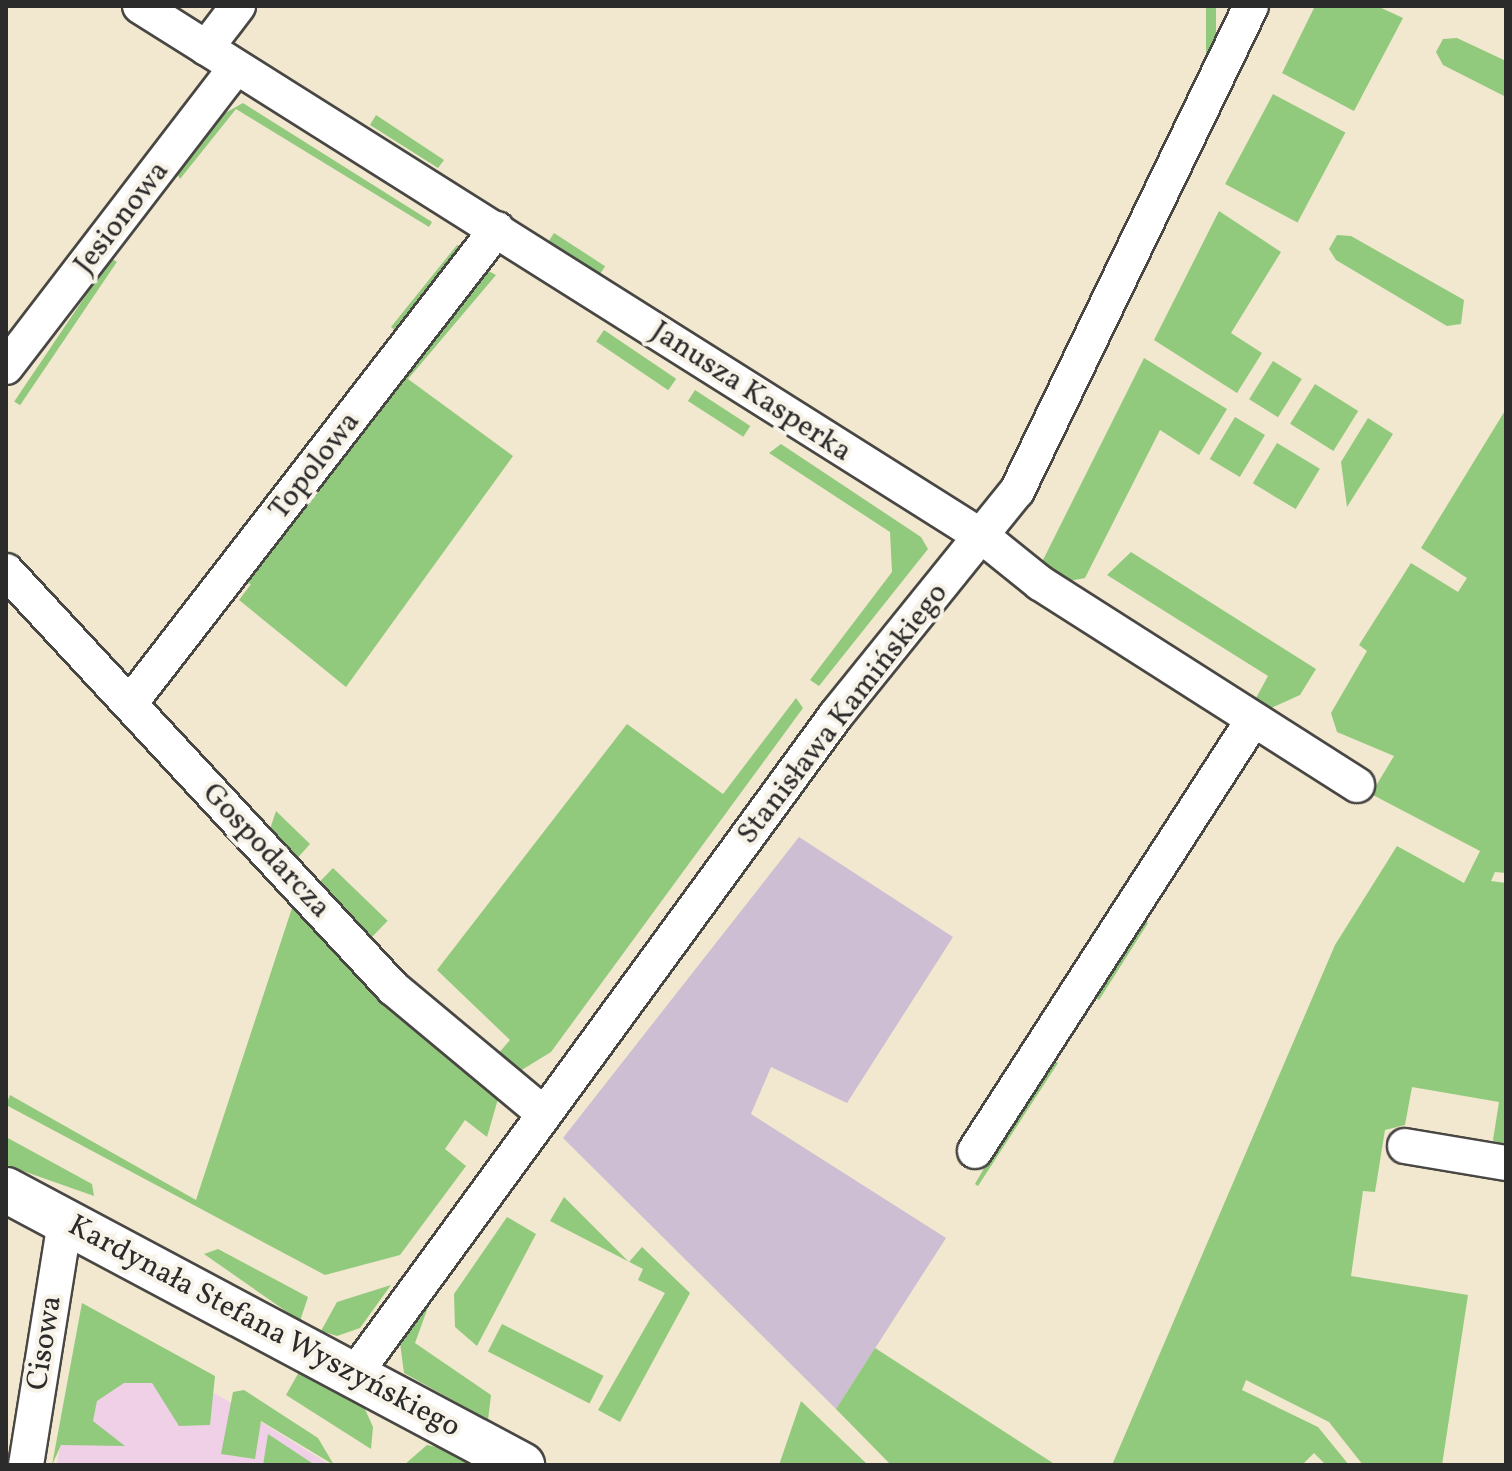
<!DOCTYPE html>
<html>
<head>
<meta charset="utf-8">
<style>
  body { margin:0 }
  #map { position:relative; width:1512px; height:1471px; overflow:hidden; background:#f2e7cf; font-family:Vollkorn,serif }
  div>[style] { position:absolute }
  [style*='--x'] { left:calc(var(--x)*1px); top:calc(var(--y)*1px); width:calc(var(--w)*1px); rotate:calc(var(--a)*1deg) }
  .built>* { inset:0; background:#efd0e7 }
  .industrial>* { inset:0; background:#cdbed3 }
  .green>* { inset:0; background:#92ca7d; transform-origin:0 0 }
  .roads { filter:drop-shadow(2px 0 #494744) drop-shadow(-2px 0 #494744) drop-shadow(0 2px #494744) drop-shadow(0 -2px #494744) }
  .street>* { height:34px; margin:-17px; padding:0 17px; transform-origin:17px; border-radius:17px; background:#fff }
  .secondary>* { height:44px; margin:-22px; padding:0 22px; transform-origin:22px; border-radius:22px; background:#fff }
  span { translate:-50% -50%; white-space:nowrap; text-align:center; line-height:1.15; -webkit-text-stroke:8px #f7f3e8; paint-order:stroke }
  .street-label { font-size:30px; color:#2b2b2b }
  .frame { position:absolute; inset:0; border:8px solid #2b2b2b; pointer-events:none }
</style>
</head>
<body>
<div id="map">
  <div class="built">
    <div style="clip-path:polygon(104px 1334px,223px 1398px,330px 1465px,57px 1465px,75px 1349px)"></div>
  </div>
  <div class="industrial">
    <div style="clip-path:polygon(799px 837px,953px 937px,847px 1103px,771px 1067px,751px 1114px,946px 1238px,836px 1409px,563px 1138px)"></div>
  </div>
  <div class="green">
    <div style="left:1206px;top:6px;width:10px;height:55px"></div>
    <div style="clip-path:polygon(1315px 6px,1377px 6px,1403px 18px,1354px 111px,1282px 73px)"></div>
    <div style="clip-path:polygon(1457px 38px,1506px 61px,1506px 97px,1443px 65px,1436px 52px,1443px 39px)"></div>
    <div style="left:1273px;top:94px;width:82px;height:102px;rotate:28deg"></div>
    <div style="clip-path:polygon(243px 103px,432px 222px,429px 227px,236px 109px,180px 179px,176px 172px,218px 117px)"></div>
    <div style="clip-path:polygon(376px 115px,444px 160px,438px 168px,370px 125px)"></div>
    <div style="clip-path:polygon(1219px 211px,1281px 252px,1231px 333px,1262px 353px,1237px 393px,1154px 340px)"></div>
    <div style="left:554px;top:233px;width:61px;height:9px;rotate:33deg"></div>
    <div style="clip-path:polygon(1337px 235px,1351px 236px,1464px 300px,1461px 324px,1447px 326px,1336px 260px,1329px 249px)"></div>
    <div style="clip-path:polygon(457px 245px,463px 248px,401px 335px,391px 327px)"></div>
    <div style="left:111px;top:258px;width:7px;height:173px;rotate:34deg"></div>
    <div style="clip-path:polygon(485px 269px,496px 275px,408px 379px,513px 456px,346px 687px,239px 600px,251px 584px,240px 581px)"></div>
    <div style="left:604px;top:330px;width:87px;height:14px;rotate:34deg"></div>
    <div style="clip-path:polygon(1144px 358px,1227px 409px,1199px 455px,1160px 430px,1085px 578px,1064px 582px,1041px 564px)"></div>
    <div style="left:1273px;top:361px;width:34px;height:45px;rotate:32deg"></div>
    <div style="left:1315px;top:384px;width:51px;height:47px;rotate:32deg"></div>
    <div style="left:695px;top:390px;width:66px;height:13px;rotate:33deg"></div>
    <div style="clip-path:polygon(1506px 409px,1506px 873px,1495px 872px,1491px 881px,1506px 883px,1506px 1150px,1493px 1140px,1499px 1102px,1412px 1087px,1405px 1125px,1385px 1130px,1375px 1192px,1363px 1191px,1351px 1276px,1468px 1295px,1442px 1465px,1363px 1465px,1329px 1422px,1246px 1380px,1242px 1390px,1318px 1427px,1349px 1465px,1326px 1465px,1314px 1453px,1302px 1465px,1112px 1465px,1335px 945px,1397px 846px,1464px 883px,1480px 851px,1371px 794px,1394px 756px,1337px 732px,1331px 713px,1367px 651px,1359px 645px,1411px 563px,1458px 592px,1467px 578px,1421px 548px)"></div>
    <div style="left:1235px;top:417px;width:35px;height:49px;rotate:31deg"></div>
    <div style="clip-path:polygon(1368px 418px,1393px 434px,1347px 507px,1341px 462px)"></div>
    <div style="left:1277px;top:443px;width:50px;height:47px;rotate:31deg"></div>
    <div style="clip-path:polygon(781px 444px,921px 537px,928px 549px,819px 686px,810px 680px,892px 572px,890px 532px,769px 453px)"></div>
    <div style="clip-path:polygon(1131px 552px,1316px 669px,1300px 695px,1269px 709px,1255px 700px,1268px 676px,1107px 575px)"></div>
    <div style="clip-path:polygon(796px 698px,803px 708px,551px 1052px,520px 1071px,498px 1054px,510px 1040px,437px 970px,627px 724px,723px 794px)"></div>
    <div style="clip-path:polygon(276px 811px,310px 844px,294px 862px,269px 832px)"></div>
    <div style="left:333px;top:868px;width:76px;height:26px;rotate:44deg"></div>
    <div style="clip-path:polygon(293px 905px,498px 1099px,487px 1137px,465px 1120px,445px 1149px,466px 1166px,400px 1255px,325px 1275px,6px 1105px,10px 1095px,196px 1200px)"></div>
    <div style="clip-path:polygon(1138px 918px,1148px 923px,1099px 1000px,1088px 993px)"></div>
    <div style="clip-path:polygon(1047px 1057px,1058px 1063px,978px 1186px,975px 1184px)"></div>
    <div style="clip-path:polygon(6px 1137px,92px 1184px,94px 1196px,6px 1165px)"></div>
    <div style="clip-path:polygon(564px 1197px,629px 1262px,642px 1247px,690px 1293px,620px 1422px,598px 1410px,665px 1293px,638px 1280px,643px 1269px,550px 1221px)"></div>
    <div style="clip-path:polygon(507px 1217px,536px 1234px,477px 1346px,455px 1327px,454px 1294px)"></div>
    <div style="clip-path:polygon(218px 1249px,308px 1297px,300px 1321px,204px 1254px)"></div>
    <div style="clip-path:polygon(391px 1285px,360px 1328px,337px 1336px,321px 1331px,337px 1302px)"></div>
    <div style="clip-path:polygon(431px 1299px,415px 1343px,491px 1395px,488px 1420px,404px 1373px,400px 1343px)"></div>
    <div style="clip-path:polygon(82px 1303px,215px 1376px,210px 1425px,179px 1426px,152px 1383px,124px 1383px,97px 1401px,93px 1421px,125px 1446px,61px 1445px,52px 1465px)"></div>
    <div style="left:502px;top:1324px;width:114px;height:31px;rotate:27deg"></div>
    <div style="clip-path:polygon(875px 1348px,1056px 1465px,891px 1465px,836px 1409px)"></div>
    <div style="clip-path:polygon(299px 1372px,364px 1407px,373px 1427px,371px 1449px,286px 1395px)"></div>
    <div style="clip-path:polygon(244px 1390px,318px 1438px,334px 1465px,261px 1421px,255px 1459px,221px 1454px,233px 1392px)"></div>
    <div style="clip-path:polygon(801px 1401px,868px 1465px,779px 1465px)"></div>
    <div style="clip-path:polygon(268px 1434px,315px 1465px,263px 1465px)"></div>
    <div style="clip-path:polygon(427px 1445px,441px 1448px,471px 1465px,404px 1465px)"></div>
  </div>
  <div class="roads">
    <div class="street">
      <div style="--x:140;--y:6;--w:998;--a:32.22"></div>
      <div style="--x:984;--y:538;--w:72;--a:38.8"></div>
      <div style="--x:1040;--y:583;--w:376;--a:32.5"></div>
      <div style="--x:206;--y:48;--w:53;--a:-52.7"></div>
      <div style="--x:6;--y:367;--w:378;--a:-52.5"></div>
      <div style="--x:6;--y:571;--w:569;--a:47.14"></div>
      <div style="--x:393;--y:988;--w:195;--a:39.8"></div>
      <div style="--x:131;--y:702;--w:598;--a:-52.27"></div>
      <div style="--x:1405;--y:1146;--w:102;--a:9.6"></div>
      <div style="--x:975;--y:1151;--w:513;--a:-57.18"></div>
      <div style="--x:354;--y:1375;--w:817;--a:-53.86"></div>
      <div style="--x:836;--y:715;--w:288;--a:-51.1"></div>
      <div style="--x:1017;--y:491;--w:538;--a:-64.24"></div>
      <div style="--x:26;--y:1465;--w:246;--a:-80.9"></div>
    </div>
    <div class="secondary">
      <div style="--x:6;--y:1190;--w:585;--a:28.06"></div>
    </div>
  </div>
  <div class="street-label">
    <span style="left:122px;top:218px;rotate:-52deg">Jesionowa</span>
    <span style="left:751px;top:392px;rotate:33deg">Janusza Kasperka</span>
    <span style="left:315px;top:466px;rotate:-52deg">Topolowa</span>
    <span style="left:843px;top:714px;rotate:-52deg">Stanisława Kamińskiego</span>
    <span style="left:266px;top:851px;rotate:47deg">Gospodarcza</span>
    <span style="left:264px;top:1327px;rotate:28deg">Kardynała Stefana Wyszyńskiego</span>
    <span style="left:45px;top:1343px;rotate:-81deg">Cisowa</span>
  </div>
  <div class="frame"></div>
</div>
</body>
</html>
